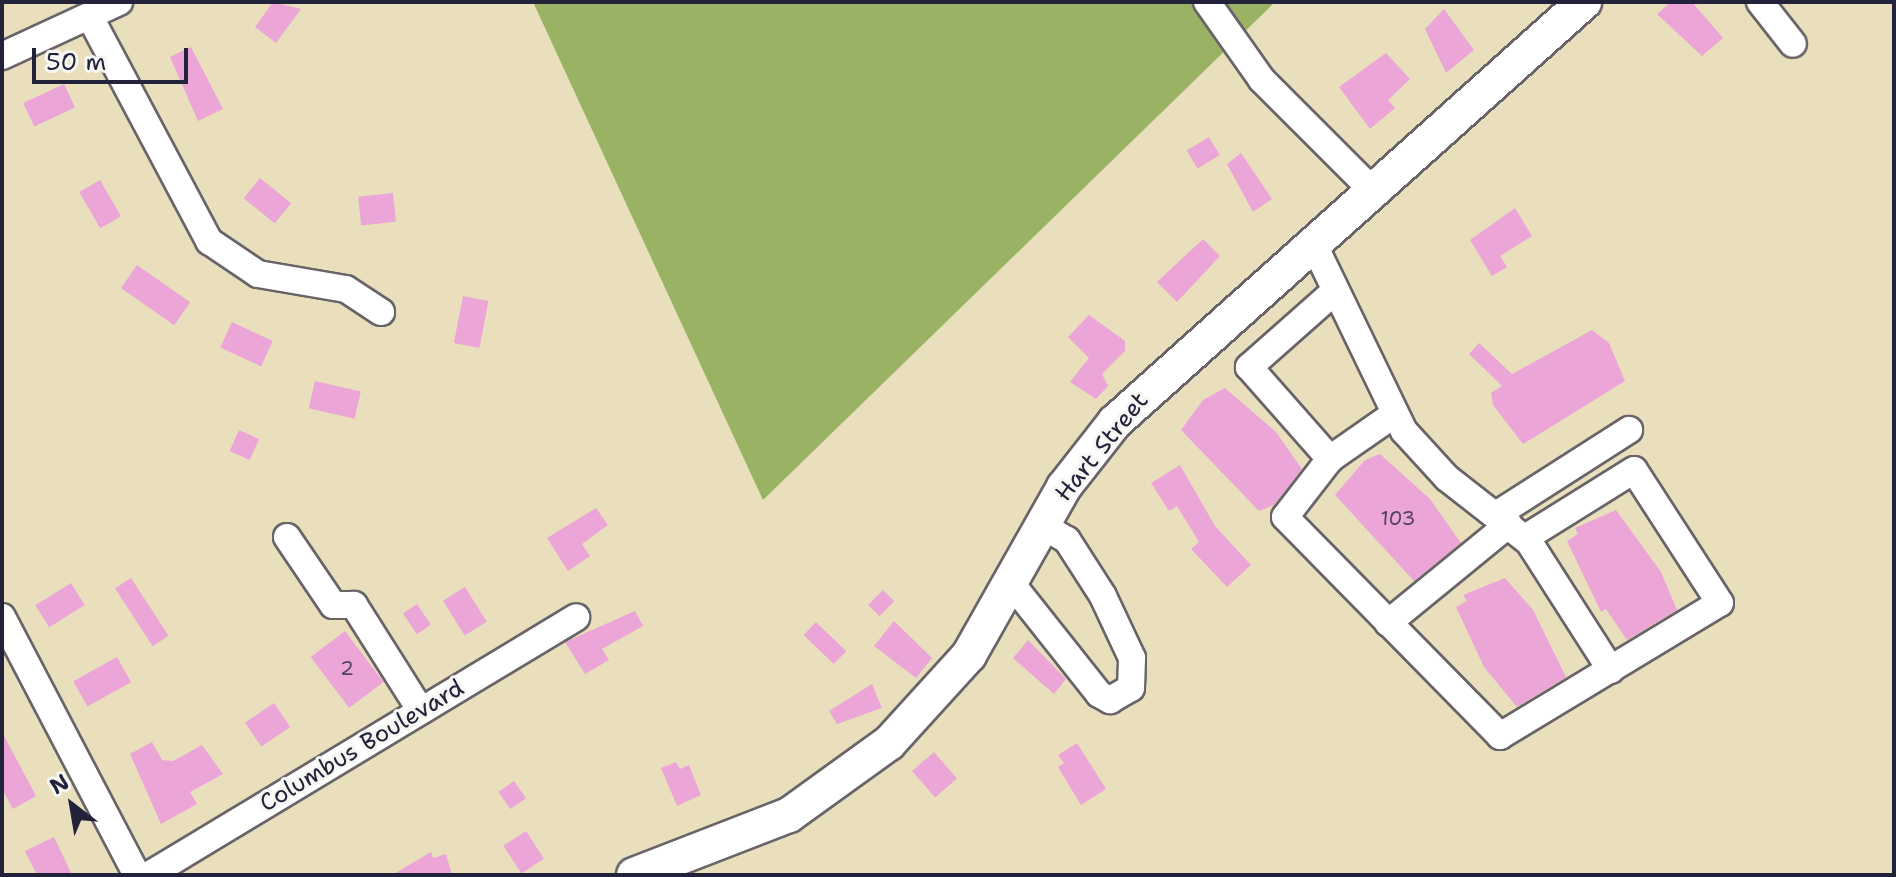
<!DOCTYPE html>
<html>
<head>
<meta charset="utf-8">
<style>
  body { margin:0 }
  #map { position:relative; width:1896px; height:877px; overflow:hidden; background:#eadfbc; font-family:"Shantell Sans",sans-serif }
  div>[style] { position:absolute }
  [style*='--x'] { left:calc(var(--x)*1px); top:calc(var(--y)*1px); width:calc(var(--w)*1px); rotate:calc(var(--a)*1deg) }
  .forest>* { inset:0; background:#9ab264 }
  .building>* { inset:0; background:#eca5d7; transform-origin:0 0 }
  .roads { filter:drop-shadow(2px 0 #686468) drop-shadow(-2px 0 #686468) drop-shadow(0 2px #686468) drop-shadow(0 -2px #686468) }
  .minor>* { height:26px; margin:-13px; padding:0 13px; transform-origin:13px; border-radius:13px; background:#fff }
  .major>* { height:34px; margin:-17px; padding:0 17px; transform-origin:17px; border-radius:17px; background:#fff }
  span { translate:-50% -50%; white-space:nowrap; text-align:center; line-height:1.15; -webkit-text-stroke:6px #f6f6f2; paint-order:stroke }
  .number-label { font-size:20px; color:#544362 }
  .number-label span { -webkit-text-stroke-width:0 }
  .street-label { font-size:24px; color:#22223b }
  .frame { position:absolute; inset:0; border:4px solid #22223b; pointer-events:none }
  .north { position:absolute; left:32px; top:765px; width:80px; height:80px; -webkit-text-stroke:6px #f6f6f2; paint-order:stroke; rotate:329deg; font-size:22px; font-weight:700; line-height:32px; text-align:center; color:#22223b }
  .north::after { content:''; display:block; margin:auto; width:28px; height:36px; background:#22223b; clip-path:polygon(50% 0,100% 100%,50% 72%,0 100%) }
  .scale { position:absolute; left:32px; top:48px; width:156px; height:36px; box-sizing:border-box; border:4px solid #22223b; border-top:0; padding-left:10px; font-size:24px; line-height:28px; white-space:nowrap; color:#22223b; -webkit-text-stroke:6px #f6f6f2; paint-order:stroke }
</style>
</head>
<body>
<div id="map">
  <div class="forest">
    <div style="clip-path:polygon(533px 2px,1275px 2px,763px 500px)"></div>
  </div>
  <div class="building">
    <div style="clip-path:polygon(273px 2px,301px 9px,276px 43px,255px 27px)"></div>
    <div style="clip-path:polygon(1671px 2px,1692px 2px,1723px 38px,1702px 56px,1657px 14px)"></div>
    <div style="clip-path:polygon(1444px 9px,1474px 50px,1446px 73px,1425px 29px)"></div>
    <div style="clip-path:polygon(191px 47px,223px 109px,198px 121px,170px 57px)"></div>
    <div style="clip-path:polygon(1386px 53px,1410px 79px,1388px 100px,1395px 108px,1370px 129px,1339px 87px)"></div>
    <div style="left:64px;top:84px;width:26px;height:45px;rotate:65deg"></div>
    <div style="left:1209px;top:137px;width:21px;height:26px;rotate:59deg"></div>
    <div style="clip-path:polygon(1241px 153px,1272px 199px,1253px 212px,1227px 164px)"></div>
    <div style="left:260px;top:178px;width:40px;height:26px;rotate:39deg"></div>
    <div style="left:100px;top:180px;width:42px;height:24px;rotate:60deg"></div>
    <div style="left:393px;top:193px;width:29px;height:35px;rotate:84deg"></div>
    <div style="clip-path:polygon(1515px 208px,1532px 236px,1500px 256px,1507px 267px,1492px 276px,1470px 240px)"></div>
    <div style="clip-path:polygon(1203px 239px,1220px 256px,1177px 302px,1157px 282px)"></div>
    <div style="left:137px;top:265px;width:65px;height:28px;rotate:35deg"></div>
    <div style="left:463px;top:296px;width:26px;height:48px;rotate:11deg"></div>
    <div style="clip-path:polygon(1089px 315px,1125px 341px,1125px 351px,1102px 374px,1108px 386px,1096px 399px,1070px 382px,1089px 358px,1068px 337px)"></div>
    <div style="left:232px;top:322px;width:45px;height:28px;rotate:25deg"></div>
    <div style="clip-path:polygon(1592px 330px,1609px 343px,1625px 381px,1523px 444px,1493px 405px,1491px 393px,1502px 386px,1469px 354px,1479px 343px,1512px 374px)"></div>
    <div style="left:315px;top:381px;width:47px;height:28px;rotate:13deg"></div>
    <div style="clip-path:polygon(1225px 388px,1276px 432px,1302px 469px,1274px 505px,1259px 511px,1181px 430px,1203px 400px)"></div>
    <div style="left:239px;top:430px;width:22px;height:23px;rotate:24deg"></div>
    <div style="clip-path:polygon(1380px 454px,1430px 499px,1461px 543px,1414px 581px,1335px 495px,1365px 460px)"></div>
    <div style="clip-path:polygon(1180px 465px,1215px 526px,1251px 565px,1227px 587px,1191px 549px,1199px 542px,1177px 506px,1169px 511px,1151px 483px)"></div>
    <div style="clip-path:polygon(596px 508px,608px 525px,582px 544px,590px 556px,568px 571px,547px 538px)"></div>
    <div style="clip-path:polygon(1616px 510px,1661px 572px,1677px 610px,1627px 640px,1606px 609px,1601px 612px,1567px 541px,1578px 534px,1575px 528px)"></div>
    <div style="left:131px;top:578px;width:69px;height:19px;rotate:57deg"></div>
    <div style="clip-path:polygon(1505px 578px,1533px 610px,1566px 677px,1517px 707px,1484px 667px,1456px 607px,1467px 601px,1463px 595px)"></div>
    <div style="left:71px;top:583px;width:26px;height:42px;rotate:58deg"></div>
    <div style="left:465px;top:587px;width:41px;height:26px;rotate:58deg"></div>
    <div style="left:883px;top:590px;width:16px;height:21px;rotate:45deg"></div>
    <div style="left:417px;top:604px;width:25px;height:17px;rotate:56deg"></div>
    <div style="clip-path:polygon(635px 611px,643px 626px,602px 649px,609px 660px,585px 674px,565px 642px)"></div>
    <div style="clip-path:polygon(894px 621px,932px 658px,916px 678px,874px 646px)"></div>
    <div style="left:816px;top:622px;width:42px;height:18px;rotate:44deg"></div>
    <div style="left:345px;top:631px;width:64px;height:43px;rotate:53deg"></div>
    <div style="clip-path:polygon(1028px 640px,1066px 679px,1054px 694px,1013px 658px)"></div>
    <div style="left:117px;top:657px;width:29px;height:50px;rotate:61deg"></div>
    <div style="clip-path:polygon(872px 684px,882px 708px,837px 724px,829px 711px)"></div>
    <div style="left:274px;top:703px;width:29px;height:35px;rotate:56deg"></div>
    <div style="clip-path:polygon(2px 732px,36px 796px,13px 809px,2px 789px)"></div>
    <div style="clip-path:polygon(152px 742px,162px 760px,173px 761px,202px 745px,223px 774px,190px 792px,197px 804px,161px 824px,130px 754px)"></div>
    <div style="clip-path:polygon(1077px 743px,1106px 789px,1081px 805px,1058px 767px,1064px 763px,1058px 755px)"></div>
    <div style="left:934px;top:752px;width:35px;height:29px;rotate:49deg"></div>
    <div style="clip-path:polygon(676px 762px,680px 769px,689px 765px,701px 795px,677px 806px,661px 768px)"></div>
    <div style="left:514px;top:781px;width:21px;height:19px;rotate:55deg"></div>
    <div style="left:526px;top:831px;width:33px;height:27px;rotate:57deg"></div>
    <div style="clip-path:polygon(54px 837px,72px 875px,37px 875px,25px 851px)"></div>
    <div style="clip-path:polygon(431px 852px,433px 858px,446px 854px,452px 875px,392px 875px)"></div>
  </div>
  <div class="roads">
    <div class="minor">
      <div style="--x:1207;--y:2;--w:95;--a:54.8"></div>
      <div style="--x:1262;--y:80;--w:158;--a:45"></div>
      <div style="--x:1760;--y:2;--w:53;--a:51.8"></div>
      <div style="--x:90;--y:17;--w:254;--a:62"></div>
      <div style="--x:209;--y:241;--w:59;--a:34"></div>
      <div style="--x:258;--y:274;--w:89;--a:9.7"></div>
      <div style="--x:346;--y:289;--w:42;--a:33.3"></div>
      <div style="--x:2;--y:56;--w:129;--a:-24.8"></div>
      <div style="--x:1314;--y:245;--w:207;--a:64.2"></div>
      <div style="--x:1404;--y:431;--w:64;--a:47.5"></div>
      <div style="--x:1447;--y:478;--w:104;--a:38"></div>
      <div style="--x:1529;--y:542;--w:152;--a:57.4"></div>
      <div style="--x:1335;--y:291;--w:115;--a:138.5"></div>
      <div style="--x:1249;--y:367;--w:123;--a:48.6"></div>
      <div style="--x:1330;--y:459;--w:73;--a:127.8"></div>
      <div style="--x:1285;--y:517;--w:307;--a:45.5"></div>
      <div style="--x:1500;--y:736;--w:257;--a:-31.2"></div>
      <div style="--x:1720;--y:603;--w:158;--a:-122.9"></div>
      <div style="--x:1634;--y:470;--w:128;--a:148"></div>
      <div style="--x:1330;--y:459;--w:77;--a:-34.9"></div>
      <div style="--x:1496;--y:515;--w:158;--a:-32.6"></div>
      <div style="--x:287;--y:537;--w:82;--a:55.9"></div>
      <div style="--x:333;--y:605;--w:21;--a:0"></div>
      <div style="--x:354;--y:605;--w:125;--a:57.7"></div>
      <div style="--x:1011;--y:583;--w:142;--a:51.6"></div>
      <div style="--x:1099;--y:694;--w:13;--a:29"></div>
      <div style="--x:1110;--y:700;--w:24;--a:-30"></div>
      <div style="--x:1131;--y:688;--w:30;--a:-88"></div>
      <div style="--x:1132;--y:658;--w:68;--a:-115.1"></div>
      <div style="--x:1103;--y:596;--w:67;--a:-122.7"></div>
      <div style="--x:1067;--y:540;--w:28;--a:-150"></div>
      <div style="--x:2;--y:617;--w:291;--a:62.4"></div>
      <div style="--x:1388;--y:623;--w:156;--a:-39.3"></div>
      <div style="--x:149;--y:875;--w:499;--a:-31.1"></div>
    </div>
    <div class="major">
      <div style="--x:634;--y:875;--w:166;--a:-21.2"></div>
      <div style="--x:789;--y:815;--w:123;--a:-35.8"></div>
      <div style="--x:889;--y:743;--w:119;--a:-47.7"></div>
      <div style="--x:969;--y:655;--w:193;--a:-60.5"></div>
      <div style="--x:1064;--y:487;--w:83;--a:-51.9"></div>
      <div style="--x:1115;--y:422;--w:630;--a:-41.85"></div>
    </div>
  </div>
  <div class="number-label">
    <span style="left:1398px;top:518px">103</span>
    <span style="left:347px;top:668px">2</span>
  </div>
  <div class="street-label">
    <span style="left:1102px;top:447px;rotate:-51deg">Hart Street</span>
    <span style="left:362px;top:746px;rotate:-31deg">Columbus Boulevard</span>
  </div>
  <div class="frame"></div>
  <div class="north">N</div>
  <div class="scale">50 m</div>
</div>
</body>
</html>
